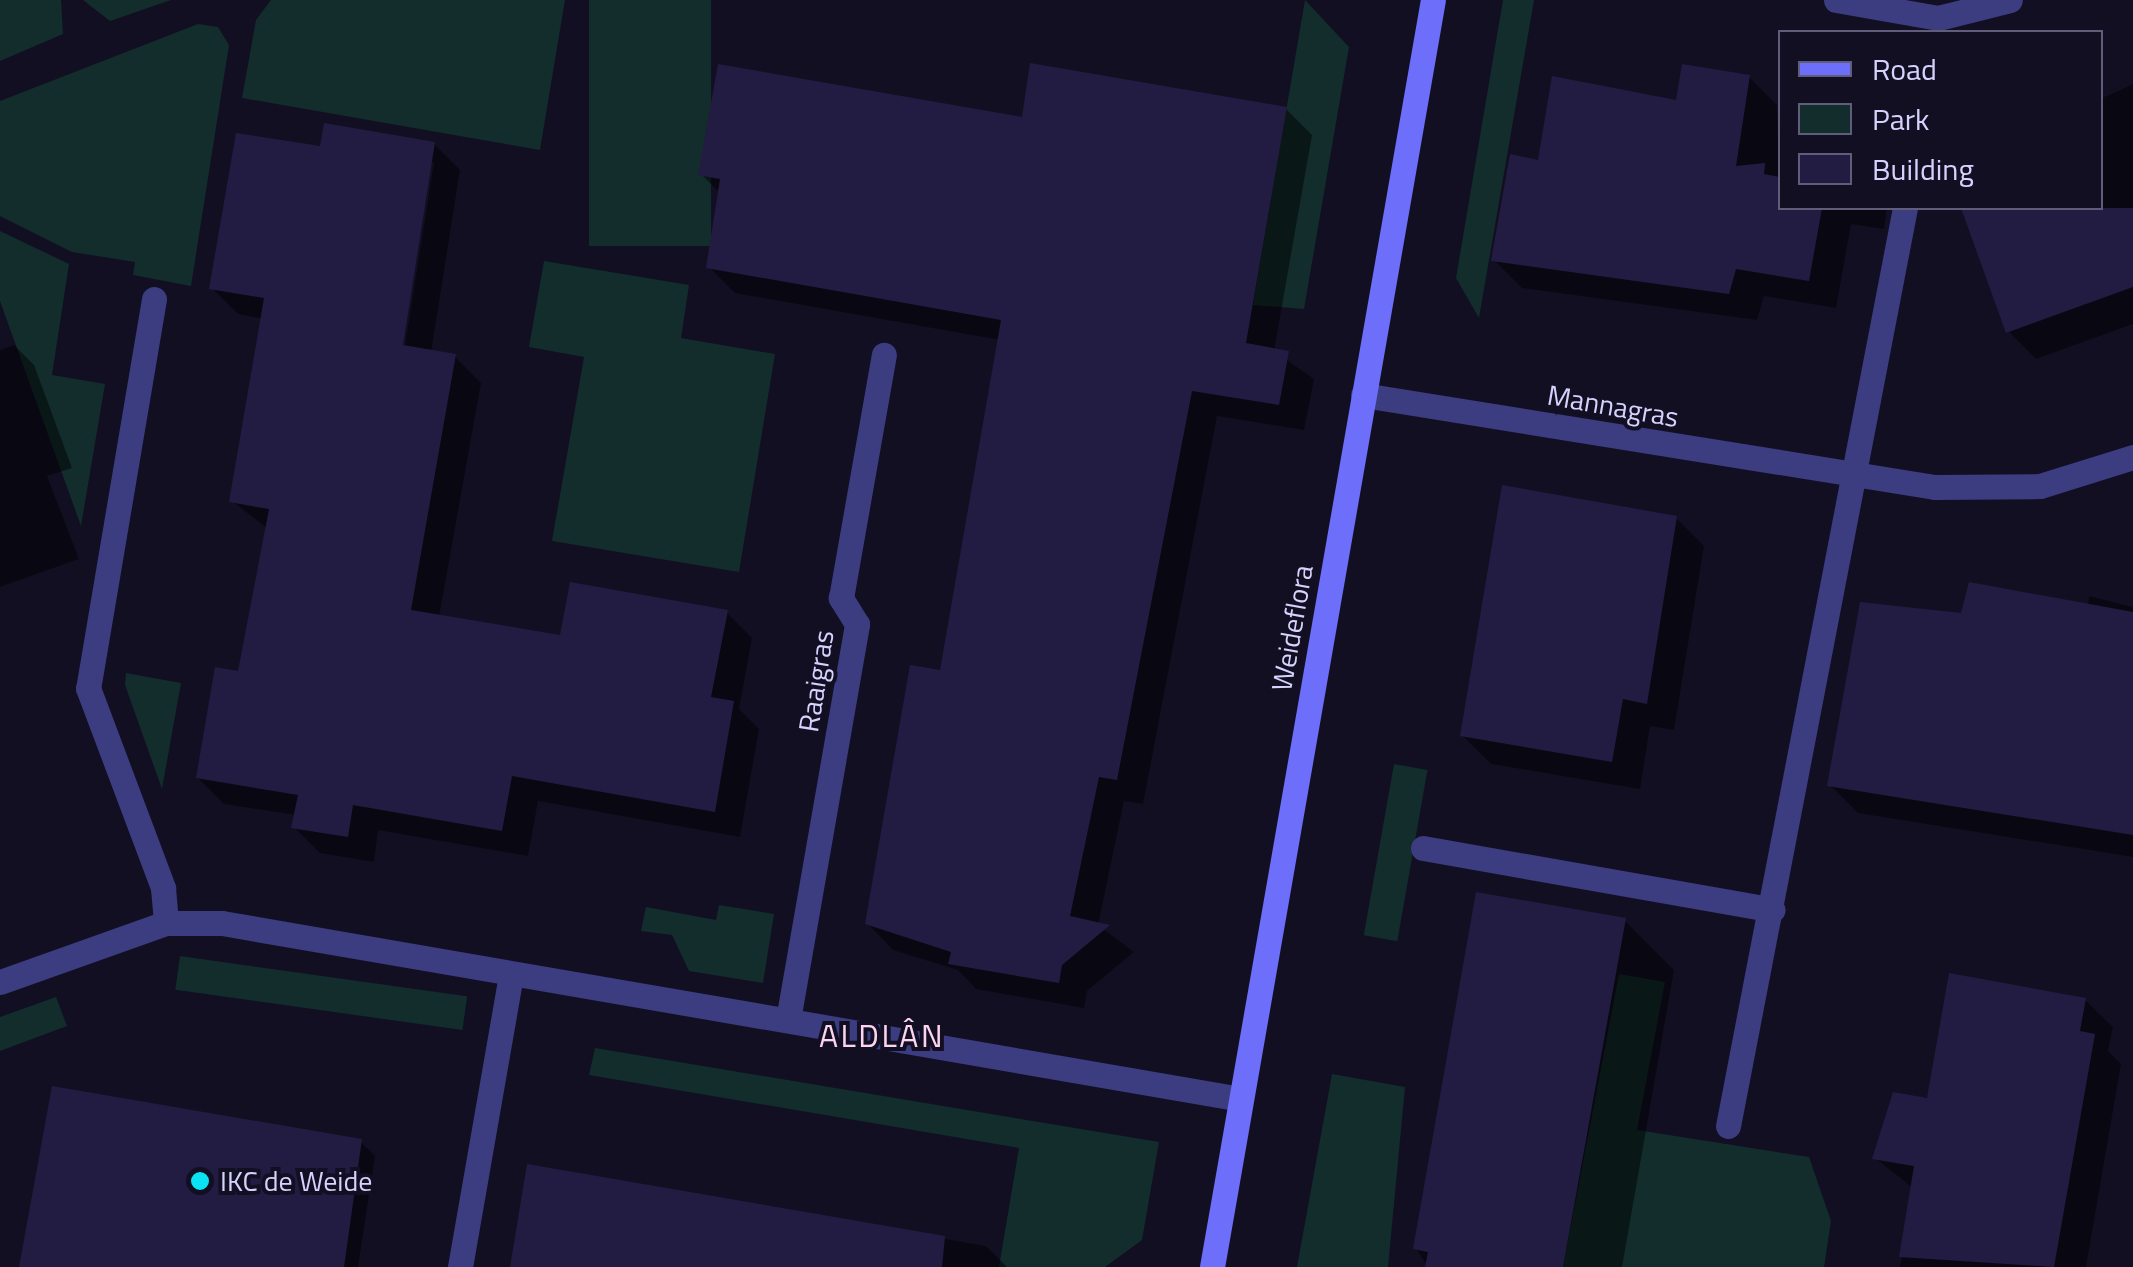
<!DOCTYPE html>
<html>
<head>
<meta charset="utf-8">
<style>
  body { margin:0 }
  #map { position:relative; width:2133px; height:1267px; overflow:hidden; background:#120f23; font-family:"Titillium Web",sans-serif }
  div>[style] { position:absolute }
  [style*='--x'] { left:calc(var(--x)*1px); top:calc(var(--y)*1px); width:calc(var(--w)*1px); rotate:calc(var(--a)*1deg) }
  .green>* { inset:0; background:#122d2b; transform-origin:0 0 }
  .shadow>* { inset:0; background:#0007 }
  .building>* { inset:0; background:#221c43 }
  .street>* { height:25px; margin:-12.5px; padding:0 12.5px; transform-origin:12.5px; border-radius:12.5px; background:#3c3c80 }
  .secondary>* { height:25px; margin:-12.5px; padding:0 12.5px; transform-origin:12.5px; border-radius:12.5px; background:#6d6ef9 }
  .dots>* { width:28px; height:28px; translate:-50% -50%; box-sizing:border-box; border:5px solid #120f23; border-radius:50% }
  span { translate:-50% -50%; white-space:nowrap; text-align:center; line-height:1.15; -webkit-text-stroke:8px #120f23; paint-order:stroke }
  .street-label { font-size:28px; color:#d6d2fd }
  .poi-label { font-size:28px; color:#d6d2fd }
  .left { translate:0 -50%; text-align:left }
  .quarter-label { font-size:32px; color:#fdd4f0; letter-spacing:2.5px }
  .legend { position:absolute; left:1778px; top:30px; width:325px; height:180px; box-sizing:border-box; background:#120f23; border:2px solid #605d7a; margin:0; padding:12px 18px; list-style:none; font-size:30px; color:#d6d2fd }
  .legend li { display:flex; align-items:center; gap:20px; height:50px }
  .legend b { width:50px; border:2px solid #605d7a }
</style>
</head>
<body>
<div id="map">
  <div class="green">
    <div style="clip-path:polygon(0 0,61px 0,63px 34px,0 61px)"></div>
    <div style="clip-path:polygon(83px 0,171px 0,110px 21px)"></div>
    <div style="clip-path:polygon(271px 0,565px 0,540px 150px,242px 98px,256px 20px)"></div>
    <div style="left:589px;top:0;width:122px;height:246px"></div>
    <div style="clip-path:polygon(1305px 0,1349px 47px,1304px 309px,1253px 305px)"></div>
    <div style="clip-path:polygon(1503px 0,1534px 0,1479px 318px,1456px 278px)"></div>
    <div style="clip-path:polygon(198px 24px,218px 27px,229px 45px,191px 286px,133px 275px,135px 262px,72px 252px,0 216px,0 101px)"></div>
    <div style="clip-path:polygon(0 231px,69px 264px,52px 375px,105px 384px,81px 526px,0 301px)"></div>
    <div style="clip-path:polygon(544px 261px,689px 285px,681px 338px,775px 354px,739px 572px,552px 541px,584px 357px,529px 347px)"></div>
    <div style="clip-path:polygon(126px 673px,181px 683px,162px 789px,125px 685px)"></div>
    <div style="left:1394px;top:764px;width:34px;height:174px;rotate:10deg"></div>
    <div style="clip-path:polygon(719px 905px,774px 914px,763px 983px,689px 971px,672px 935px,641px 931px,646px 907px,716px 920px)"></div>
    <div style="left:180px;top:956px;width:290px;height:34px;rotate:8deg"></div>
    <div style="clip-path:polygon(1619px 974px,1665px 982px,1637px 1130px,1809px 1157px,1831px 1221px,1824px 1267px,1563px 1267px)"></div>
    <div style="clip-path:polygon(56px 997px,67px 1026px,0 1051px,0 1017px)"></div>
    <div style="clip-path:polygon(595px 1048px,1159px 1142px,1142px 1240px,1105px 1267px,999px 1267px,1019px 1148px,589px 1075px)"></div>
    <div style="clip-path:polygon(1332px 1074px,1405px 1087px,1388px 1267px,1297px 1267px)"></div>
  </div>
  <div class="shadow">
    <div style="clip-path:polygon(1749px 77px,1777px 105px,1780px 208px,1887px 208px,1884px 229px,1851px 224px,1836px 308px,1764px 296px,1757px 320px,1522px 288px,1494px 260px,1540px 163px)"></div>
    <div style="clip-path:polygon(2133px 84px,2133px 324px,2036px 359px,2008px 331px,1964px 208px,2100px 208px,2100px 99px)"></div>
    <div style="clip-path:polygon(1286px 109px,1312px 135px,1274px 351px,1314px 379px,1304px 430px,1217px 416px,1143px 804px,1124px 801px,1098px 925px,1134px 952px,1087px 991px,1084px 1008px,976px 989px,958px 970px,893px 950px,867px 923px,942px 673px,1000px 340px,735px 293px,709px 267px,721px 194px,701px 174px,1024px 120px)"></div>
    <div style="clip-path:polygon(evenodd,434px 144px,460px 170px,431px 353px,455px 357px,481px 383px,439px 617px,562px 637px,726px 612px,752px 638px,739px 709px,759px 729px,740px 837px,538px 801px,528px 856px,378px 830px,374px 862px,320px 853px,294px 827px,296px 815px,224px 804px,198px 778px,240px 674px,268px 529px,232px 501px,264px 319px,238px 314px,212px 288px,322px 149px,434px 144px,429px 162px,434px 162px,403px 358px,398px 357px,429px 162px)"></div>
    <div style="clip-path:polygon(14px 345px,34px 365px,72px 468px,47px 476px,79px 559px,0 587px,0 350px)"></div>
    <div style="clip-path:polygon(1676px 518px,1704px 546px,1674px 730px,1650px 726px,1640px 789px,1491px 764px,1463px 736px)"></div>
    <div style="clip-path:polygon(2089px 596px,2133px 607px,2133px 857px,1858px 813px,1830px 785px,1963px 616px,2088px 605px)"></div>
    <div style="clip-path:polygon(1625px 921px,1674px 970px,1622px 1267px,1428px 1267px,1416px 1248px)"></div>
    <div style="clip-path:polygon(2085px 1000px,2113px 1027px,2108px 1051px,2121px 1064px,2086px 1267px,1900px 1267px,1913px 1188px,1875px 1158px,1929px 1101px)"></div>
    <div style="clip-path:polygon(361px 1142px,375px 1156px,358px 1267px,21px 1267px)"></div>
    <div style="clip-path:polygon(529px 1166px,986px 1246px,1007px 1267px,512px 1267px)"></div>
  </div>
  <div class="building">
    <div style="clip-path:polygon(1030px 63px,1287px 107px,1246px 343px,1289px 351px,1279px 405px,1192px 391px,1117px 780px,1099px 777px,1070px 916px,1110px 925px,1062px 965px,1059px 983px,948px 964px,951px 952px,865px 924px,910px 665px,940px 670px,1001px 320px,706px 268px,720px 179px,698px 175px,718px 64px,1022px 117px)"></div>
    <div style="clip-path:polygon(1682px 64px,1750px 75px,1736px 166px,1765px 163px,1764px 174px,1780px 177px,1780px 208px,1822px 208px,1809px 281px,1736px 269px,1729px 294px,1491px 261px,1510px 154px,1538px 160px,1552px 76px,1676px 100px)"></div>
    <div style="clip-path:polygon(324px 123px,435px 142px,403px 345px,456px 354px,411px 610px,560px 635px,570px 582px,728px 610px,711px 697px,734px 701px,715px 812px,512px 776px,502px 831px,353px 805px,348px 837px,291px 828px,298px 795px,196px 778px,215px 667px,238px 671px,269px 509px,229px 502px,264px 298px,209px 289px,236px 133px,320px 146px)"></div>
    <div style="clip-path:polygon(1961px 208px,2133px 208px,2133px 287px,2006px 333px)"></div>
    <div style="clip-path:polygon(1502px 485px,1677px 516px,1647px 704px,1623px 699px,1612px 762px,1460px 736px)"></div>
    <div style="clip-path:polygon(1969px 582px,2133px 612px,2133px 835px,1827px 786px,1860px 602px,1961px 613px)"></div>
    <div style="clip-path:polygon(1476px 892px,1626px 918px,1563px 1267px,1425px 1267px,1428px 1252px,1413px 1249px)"></div>
    <div style="clip-path:polygon(1949px 973px,2086px 998px,2080px 1031px,2095px 1034px,2054px 1267px,1899px 1257px,1914px 1166px,1872px 1159px,1893px 1092px,1927px 1098px)"></div>
    <div style="clip-path:polygon(52px 1086px,362px 1139px,344px 1267px,19px 1267px)"></div>
    <div style="clip-path:polygon(527px 1164px,945px 1236px,942px 1267px,510px 1267px)"></div>
  </div>
  <div class="street">
    <div style="--x:1836;--y:0;--w:104;--a:10"></div>
    <div style="--x:1938;--y:18;--w:74;--a:-14"></div>
    <div style="--x:154;--y:299;--w:395;--a:99.6"></div>
    <div style="--x:88;--y:688;--w:214;--a:69.4"></div>
    <div style="--x:163;--y:888;--w:35;--a:85"></div>
    <div style="--x:1363;--y:395;--w:579;--a:9.14"></div>
    <div style="--x:1935;--y:487;--w:105;--a:-0.5"></div>
    <div style="--x:2040;--y:486;--w:97;--a:-17.3"></div>
    <div style="--x:1423;--y:848;--w:355;--a:10"></div>
    <div style="--x:0;--y:982;--w:176;--a:-19.6"></div>
    <div style="--x:166;--y:923;--w:56;--a:0"></div>
    <div style="--x:222;--y:923;--w:1034;--a:9.8"></div>
    <div style="--x:788;--y:1020;--w:402;--a:-80.1"></div>
    <div style="--x:857;--y:624;--w:31;--a:-122"></div>
    <div style="--x:841;--y:598;--w:247;--a:-80"></div>
    <div style="--x:1728;--y:1126;--w:935;--a:-79.09"></div>
    <div style="--x:460;--y:1267;--w:297;--a:-80.1"></div>
  </div>
  <div class="secondary">
    <div style="--x:1212;--y:1267;--w:1286;--a:-80.11"></div>
  </div>
  <div class="dots">
    <div style="left:200px;top:1181px;background:#09e3f2"></div>
  </div>
  <div class="street-label">
    <span style="left:1613px;top:406px;rotate:10deg">Mannagras</span>
    <span style="left:1292px;top:628px;rotate:-80deg">Weideflora</span>
    <span style="left:816px;top:681px;rotate:-81deg">Raaigras</span>
  </div>
  <div class="poi-label">
    <span class="left" style="left:220px;top:1181px">IKC de Weide</span>
  </div>
  <div class="quarter-label">
    <span style="left:882px;top:1035px">ALDLÂN</span>
  </div>
  <ul class="legend">
  <li><b style="height:12px;background:#6d6ef9"></b>Road</li>
  <li><b style="height:28px;background:#122d2b"></b>Park</li>
  <li><b style="height:28px;background:#221c43"></b>Building</li>
  </ul>
</div>
</body>
</html>
